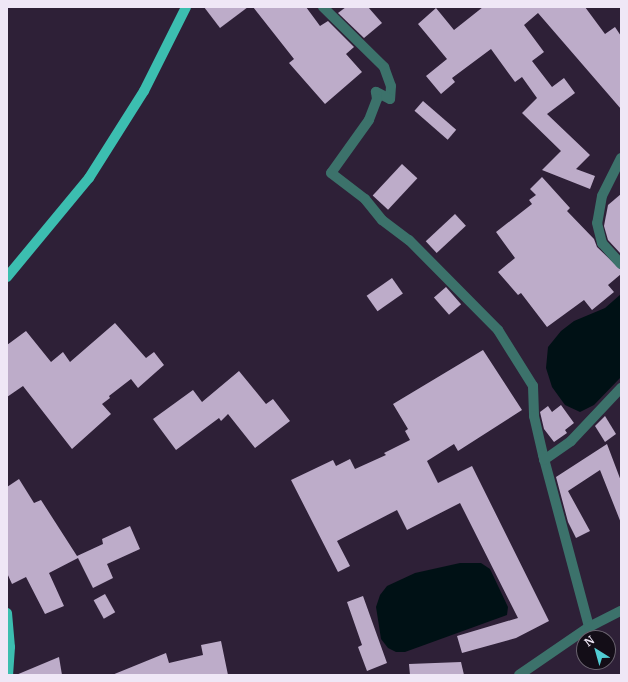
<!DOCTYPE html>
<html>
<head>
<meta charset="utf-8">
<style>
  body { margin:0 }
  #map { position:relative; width:628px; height:682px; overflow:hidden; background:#2e2037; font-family:Merriweather,serif }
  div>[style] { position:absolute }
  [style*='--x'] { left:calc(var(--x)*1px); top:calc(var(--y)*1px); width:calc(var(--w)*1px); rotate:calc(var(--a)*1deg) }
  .water>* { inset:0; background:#001115 }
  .building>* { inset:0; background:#bdacc9; transform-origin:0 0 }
  .minor>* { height:10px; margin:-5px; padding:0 5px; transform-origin:5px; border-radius:5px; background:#3c726b }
  .major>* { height:10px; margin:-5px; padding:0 5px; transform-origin:5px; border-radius:5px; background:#3cbeb0 }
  span { translate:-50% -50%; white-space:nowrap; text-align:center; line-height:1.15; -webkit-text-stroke:4px #130d17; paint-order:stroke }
  .frame { position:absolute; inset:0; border:8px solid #efe7f6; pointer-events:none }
  .north { position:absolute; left:576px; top:630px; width:40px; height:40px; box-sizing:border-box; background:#130d17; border:1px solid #6b6470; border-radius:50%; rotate:323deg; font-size:11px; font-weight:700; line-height:16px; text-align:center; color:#efe7f6 }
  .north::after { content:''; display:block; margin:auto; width:14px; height:18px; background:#51ccd3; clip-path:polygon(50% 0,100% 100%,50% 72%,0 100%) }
</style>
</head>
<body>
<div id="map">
  <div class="water">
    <div style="clip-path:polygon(621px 294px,621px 377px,594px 405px,580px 412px,565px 405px,552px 387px,546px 368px,548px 347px,561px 331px,574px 321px,605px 308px)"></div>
    <div style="clip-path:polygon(460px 563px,481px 563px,490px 569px,508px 607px,507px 615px,405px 652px,396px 652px,388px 648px,381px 639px,376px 607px,380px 595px,387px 586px,415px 573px)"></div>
  </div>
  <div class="building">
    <div style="clip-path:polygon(204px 7px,248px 7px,220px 28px)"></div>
    <div style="clip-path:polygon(253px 7px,306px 7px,320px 26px,328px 21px,354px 47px,346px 54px,362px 72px,325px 104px,289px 63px,294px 59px)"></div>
    <div style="clip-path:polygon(346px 7px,368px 7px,382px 23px,364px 38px,338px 13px)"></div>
    <div style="clip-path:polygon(483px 7px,585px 7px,605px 34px,615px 27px,621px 36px,621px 109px,538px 13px,524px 25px,544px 52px,532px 61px,552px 87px,564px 78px,575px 93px,547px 114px,590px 155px,576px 169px,595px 176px,590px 189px,542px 170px,561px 151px,522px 113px,537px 98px,522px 77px,515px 82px,491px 49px,452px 78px,455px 82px,441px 94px,426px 76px,447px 59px,418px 24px,436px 8px,454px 30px)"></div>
    <div style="left:423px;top:101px;width:44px;height:13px;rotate:41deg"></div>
    <div style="left:402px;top:164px;width:21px;height:43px;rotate:43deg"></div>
    <div style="clip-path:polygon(542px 177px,570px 208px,567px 211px,594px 239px,597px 247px,621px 270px,621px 274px,608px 285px,614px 292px,592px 310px,584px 300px,547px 327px,521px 293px,518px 295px,498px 272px,515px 258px,496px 232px,532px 204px,529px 200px,536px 195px,530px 189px)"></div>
    <div style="clip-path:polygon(621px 194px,621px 254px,608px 240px,604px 226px,608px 205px)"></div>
    <div style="left:455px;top:214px;width:16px;height:40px;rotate:47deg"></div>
    <div style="left:392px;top:278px;width:19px;height:31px;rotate:55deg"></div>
    <div style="left:446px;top:287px;width:23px;height:16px;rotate:49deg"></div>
    <div style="clip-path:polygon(115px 323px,146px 358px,154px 352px,164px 365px,138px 388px,131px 379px,109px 396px,110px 398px,102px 404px,111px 414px,72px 449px,23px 386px,7px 397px,7px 345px,26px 331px,51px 362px,63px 352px,70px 362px)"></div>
    <div style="clip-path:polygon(483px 350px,522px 410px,458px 451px,454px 444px,427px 461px,438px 483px,472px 466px,549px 621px,516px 638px,462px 653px,457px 636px,518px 618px,460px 503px,407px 530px,397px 510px,337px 541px,350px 566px,338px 572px,291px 480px,333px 460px,336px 466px,350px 459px,355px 469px,386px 455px,384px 453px,410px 440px,405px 431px,408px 429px,393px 404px)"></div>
    <div style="clip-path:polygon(239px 371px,266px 404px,273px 399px,290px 421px,255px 448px,228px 414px,221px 421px,219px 418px,176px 450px,153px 419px,193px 390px,202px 402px)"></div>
    <div style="clip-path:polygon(561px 405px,574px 423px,565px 430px,567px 433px,554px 442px,544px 429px,540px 412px,548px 406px,552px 412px)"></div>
    <div style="clip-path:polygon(605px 416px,616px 434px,605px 442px,595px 426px)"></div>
    <div style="clip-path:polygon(607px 444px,621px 481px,621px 523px,600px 470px,568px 491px,590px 531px,576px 538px,568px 522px,556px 477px)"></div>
    <div style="clip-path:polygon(19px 479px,34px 503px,41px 500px,77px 556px,103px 544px,102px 539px,130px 526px,140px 549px,107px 564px,113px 578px,93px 588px,78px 558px,49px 573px,64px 606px,45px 614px,26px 577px,12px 584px,7px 573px,7px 487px)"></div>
    <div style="left:105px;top:594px;width:21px;height:13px;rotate:61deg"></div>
    <div style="clip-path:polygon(363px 596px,387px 663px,367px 671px,358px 647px,362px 645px,347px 602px)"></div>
    <div style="clip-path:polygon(221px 641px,228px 675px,112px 675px,166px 653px,169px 663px,203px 655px,201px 645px)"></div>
    <div style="clip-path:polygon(59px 657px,62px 675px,16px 675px)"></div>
    <div style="clip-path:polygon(461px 662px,464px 675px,410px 675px,409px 664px)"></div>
  </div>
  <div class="minor">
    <div style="--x:323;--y:7;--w:86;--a:44.5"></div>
    <div style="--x:384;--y:67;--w:20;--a:70"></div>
    <div style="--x:391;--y:86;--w:13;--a:94"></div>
    <div style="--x:390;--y:99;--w:16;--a:-153"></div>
    <div style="--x:376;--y:92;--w:7;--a:82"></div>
    <div style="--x:377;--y:99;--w:22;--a:111"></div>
    <div style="--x:369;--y:120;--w:65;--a:125.6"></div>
    <div style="--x:331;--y:173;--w:43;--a:37.4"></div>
    <div style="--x:365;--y:199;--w:27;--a:51"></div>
    <div style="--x:382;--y:220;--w:34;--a:37"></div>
    <div style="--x:409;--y:240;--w:127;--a:45.3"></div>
    <div style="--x:498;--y:330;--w:66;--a:58"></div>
    <div style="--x:533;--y:386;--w:30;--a:88"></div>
    <div style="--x:534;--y:416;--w:40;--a:77"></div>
    <div style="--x:543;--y:455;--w:178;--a:75"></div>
    <div style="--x:621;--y:158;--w:42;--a:116.6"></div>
    <div style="--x:602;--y:196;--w:27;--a:100"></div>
    <div style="--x:597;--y:223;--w:21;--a:76"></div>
    <div style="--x:602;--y:243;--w:28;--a:48"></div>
    <div style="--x:544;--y:460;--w:33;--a:-35"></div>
    <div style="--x:571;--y:441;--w:73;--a:-46.7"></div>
    <div style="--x:519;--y:675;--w:85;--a:-34.4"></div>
    <div style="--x:589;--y:627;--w:36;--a:-27"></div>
  </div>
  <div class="major">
    <div style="--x:7;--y:277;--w:129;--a:-50.4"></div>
    <div style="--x:89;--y:178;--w:103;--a:-57.7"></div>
    <div style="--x:144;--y:91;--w:94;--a:-63.4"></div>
    <div style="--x:7;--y:613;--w:34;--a:85"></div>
    <div style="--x:10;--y:647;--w:28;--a:94"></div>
  </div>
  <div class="frame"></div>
  <div class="north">N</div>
</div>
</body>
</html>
